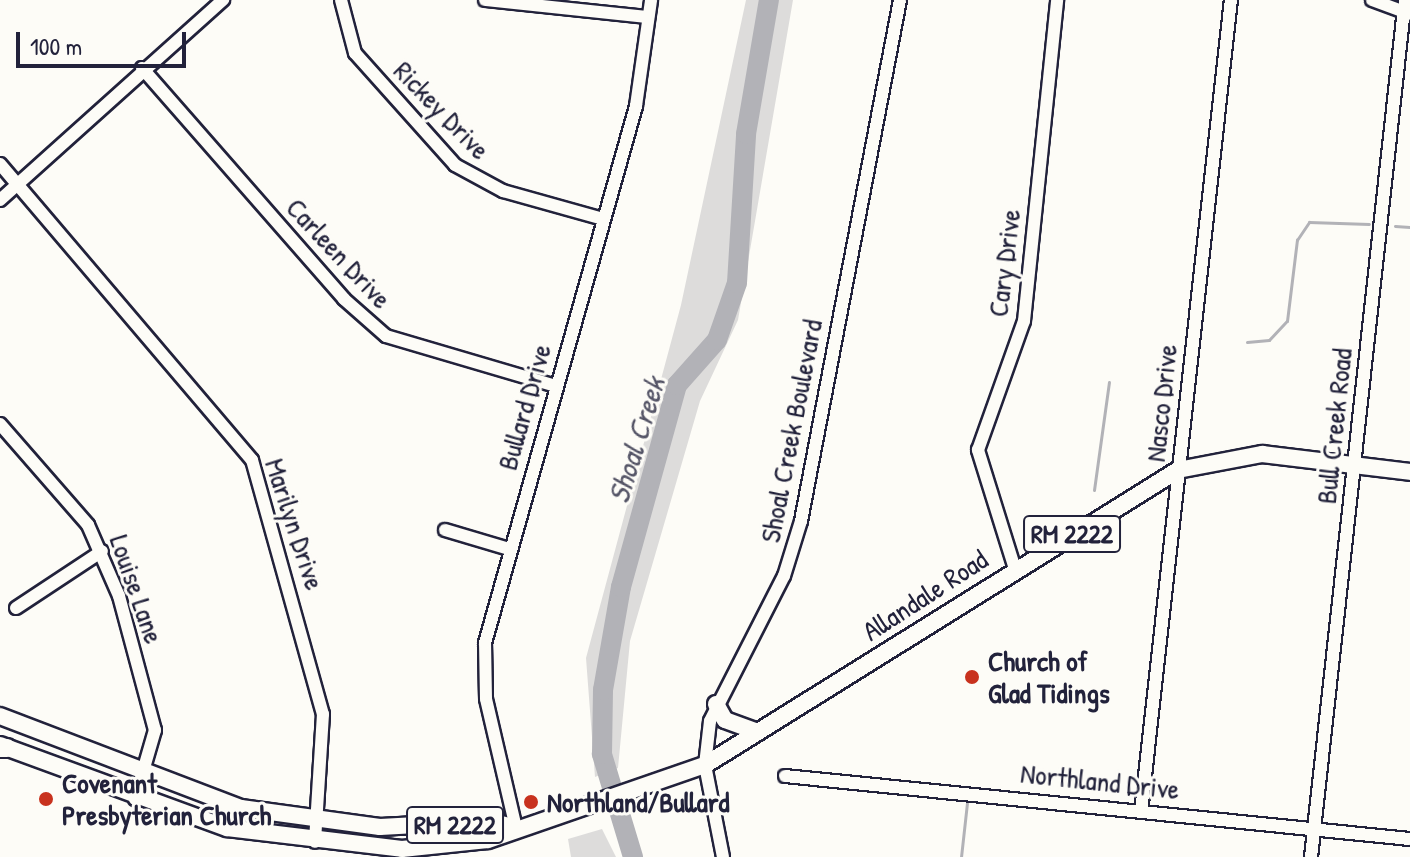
<!DOCTYPE html>
<html>
<head>
<meta charset="utf-8">
<style>
  body { margin:0 }
  #map { position:relative; width:1410px; height:857px; overflow:hidden; background:#fdfcf7; font-family:"Patrick Hand",sans-serif }
  div>[style] { position:absolute }
  [style*='--x'] { left:calc(var(--x)*1px); top:calc(var(--y)*1px); width:calc(var(--w)*1px); rotate:calc(var(--a)*1deg) }
  .green>* { inset:0; background:#dddcdb }
  .stream>* { height:3px; margin:-1.5px; padding:0 1.5px; transform-origin:1.5px; border-radius:1.5px; background:#b2b2b7 }
  .river>* { height:20px; margin:-10px; padding:0 10px; transform-origin:10px; border-radius:10px; background:#b2b2b7 }
  .roads { filter:drop-shadow(2px 0 #22223b) drop-shadow(-2px 0 #22223b) drop-shadow(0 2px #22223b) drop-shadow(0 -2px #22223b) }
  .minor>* { height:12px; margin:-6px; padding:0 6px; transform-origin:6px; border-radius:6px; background:#fdfcf7 }
  .major>* { height:16px; margin:-8px; padding:0 8px; transform-origin:8px; border-radius:8px; background:#fdfcf7 }
  .highway>* { height:18px; margin:-9px; padding:0 9px; transform-origin:9px; border-radius:9px; background:#fdfcf7 }
  .dots>* { width:22px; height:22px; translate:-50% -50%; box-sizing:border-box; border:4px solid #fdfcf7; border-radius:50% }
  span { translate:-50% -50%; white-space:nowrap; text-align:center; line-height:1.15; -webkit-text-stroke:6px #fdfcf7; paint-order:stroke }
  .shield-label span { padding:2px 6px; background:#fdfcf7; border:2px solid; border-radius:6px; -webkit-text-stroke-width:0 }
  .shield-label { font-size:26px; color:#22223b; font-weight:700 }
  .street-label { font-size:28px; color:#22223b }
  .poi-label { font-size:28px; color:#22223b; font-weight:700 }
  .left { translate:0 -50%; text-align:left }
  .water-label { font-size:30px; color:#545466; font-style:italic }
  .scale { position:absolute; left:16px; top:32px; width:170px; height:36px; box-sizing:border-box; border:4px solid #22223b; border-top:0; padding-left:10px; font-size:24px; line-height:28px; white-space:nowrap; color:#22223b; -webkit-text-stroke:6px #fdfcf7; paint-order:stroke }
</style>
</head>
<body>
<div id="map">
  <div class="green">
    <div style="clip-path:polygon(746px 0,793px 0,738px 320px,700px 401px,630px 641px,618px 768px,595px 777px,586px 658px,681px 305px)"></div>
    <div style="clip-path:polygon(602px 829px,616px 857px,571px 857px,568px 839px)"></div>
  </div>
  <div class="stream">
    <div style="--x:1395;--y:226;--w:15;--a:4"></div>
    <div style="--x:1247;--y:342;--w:22;--a:-5"></div>
    <div style="--x:1269;--y:340;--w:26;--a:-47"></div>
    <div style="--x:1287;--y:321;--w:82;--a:-83"></div>
    <div style="--x:1297;--y:240;--w:22;--a:-56"></div>
    <div style="--x:1309;--y:222;--w:60;--a:1.9"></div>
    <div style="--x:1094;--y:490;--w:109;--a:-82.1"></div>
    <div style="--x:961;--y:857;--w:54;--a:-83.7"></div>
  </div>
  <div class="river">
    <div style="--x:633;--y:857;--w:108;--a:-106.8"></div>
    <div style="--x:602;--y:754;--w:64;--a:-89.1"></div>
    <div style="--x:603;--y:690;--w:105;--a:-80.1"></div>
    <div style="--x:621;--y:587;--w:210;--a:-74.5"></div>
    <div style="--x:677;--y:385;--w:60;--a:-48.4"></div>
    <div style="--x:717;--y:340;--w:60;--a:-70.7"></div>
    <div style="--x:737;--y:283;--w:149;--a:-86.5"></div>
    <div style="--x:746;--y:134;--w:136;--a:-80.3"></div>
  </div>
  <div class="roads">
    <div class="minor">
      <div style="--x:341;--y:0;--w:55;--a:75.2"></div>
      <div style="--x:355;--y:53;--w:150;--a:48.2"></div>
      <div style="--x:455;--y:165;--w:55;--a:28.4"></div>
      <div style="--x:503;--y:191;--w:104;--a:15.6"></div>
      <div style="--x:485;--y:0;--w:164;--a:6"></div>
      <div style="--x:1372;--y:0;--w:40;--a:20.2"></div>
      <div style="--x:142;--y:68;--w:307;--a:48.8"></div>
      <div style="--x:344;--y:299;--w:56;--a:41.4"></div>
      <div style="--x:386;--y:336;--w:177;--a:16.4"></div>
      <div style="--x:0;--y:164;--w:389;--a:49.6"></div>
      <div style="--x:252;--y:460;--w:264;--a:74.4"></div>
      <div style="--x:323;--y:714;--w:128;--a:93.6"></div>
      <div style="--x:0;--y:200;--w:300;--a:-41.9"></div>
      <div style="--x:0;--y:424;--w:134;--a:48.9"></div>
      <div style="--x:88;--y:525;--w:77;--a:66.4"></div>
      <div style="--x:119;--y:596;--w:139;--a:75"></div>
      <div style="--x:155;--y:730;--w:72;--a:106.2"></div>
      <div style="--x:445;--y:530;--w:67;--a:16.5"></div>
      <div style="--x:1015;--y:569;--w:125;--a:-107.3"></div>
      <div style="--x:978;--y:450;--w:137;--a:-70.4"></div>
      <div style="--x:1024;--y:321;--w:323;--a:-84.1"></div>
      <div style="--x:16;--y:608;--w:103;--a:-33.5"></div>
      <div style="--x:785;--y:776;--w:628;--a:5.76"></div>
      <div style="--x:1141;--y:812;--w:817;--a:-83.68"></div>
      <div style="--x:516;--y:828;--w:132;--a:-103.1"></div>
      <div style="--x:486;--y:699;--w:56;--a:-91"></div>
      <div style="--x:485;--y:643;--w:558;--a:-74.29"></div>
      <div style="--x:636;--y:106;--w:107;--a:-81.9"></div>
      <div style="--x:723;--y:857;--w:94;--a:-101.1"></div>
      <div style="--x:705;--y:765;--w:44;--a:-83.5"></div>
      <div style="--x:710;--y:721;--w:163;--a:-63"></div>
      <div style="--x:784;--y:576;--w:58;--a:-72.8"></div>
      <div style="--x:801;--y:521;--w:530;--a:-79.24"></div>
      <div style="--x:1311;--y:857;--w:862;--a:-83.74"></div>
    </div>
    <div class="major">
      <div style="--x:716;--y:704;--w:18;--a:61"></div>
      <div style="--x:725;--y:720;--w:35;--a:20"></div>
      <div style="--x:0;--y:716;--w:258;--a:20.9"></div>
      <div style="--x:241;--y:808;--w:140;--a:7.8"></div>
      <div style="--x:380;--y:827;--w:110;--a:-3.1"></div>
      <div style="--x:490;--y:821;--w:27;--a:15"></div>
      <div style="--x:0;--y:745;--w:242;--a:20.1"></div>
      <div style="--x:227;--y:828;--w:176;--a:6.8"></div>
      <div style="--x:402;--y:849;--w:86;--a:-6"></div>
      <div style="--x:488;--y:840;--w:230;--a:-19.1"></div>
      <div style="--x:705;--y:765;--w:557;--a:-31.95"></div>
      <div style="--x:1178;--y:470;--w:86;--a:-10.8"></div>
      <div style="--x:1262;--y:454;--w:149;--a:6.9"></div>
    </div>
    <div class="highway">
      <div style="--x:0;--y:748;--w:7;--a:0"></div>
    </div>
  </div>
  <div class="dots">
    <div style="left:972px;top:677px;background:#c8321e"></div>
    <div style="left:46px;top:799px;background:#c8321e"></div>
    <div style="left:531px;top:802px;background:#c8321e"></div>
  </div>
  <div class="shield-label">
    <span style="left:1072px;top:534px">RM 2222</span>
    <span style="left:455px;top:825px">RM 2222</span>
  </div>
  <div class="street-label">
    <span style="left:442px;top:110px;rotate:46deg">Rickey Drive</span>
    <span style="left:339px;top:253px;rotate:47deg">Carleen Drive</span>
    <span style="left:1004px;top:263px;rotate:-83deg">Cary Drive</span>
    <span style="left:1161px;top:403px;rotate:-84deg">Nasco Drive</span>
    <span style="left:524px;top:407px;rotate:-74deg">Bullard Drive</span>
    <span style="left:1334px;top:426px;rotate:-84deg">Bull Creek Road</span>
    <span style="left:791px;top:431px;rotate:-79deg">Shoal Creek Boulevard</span>
    <span style="left:295px;top:524px;rotate:72deg">Marilyn Drive</span>
    <span style="left:137px;top:589px;rotate:71deg">Louise Lane</span>
    <span style="left:925px;top:595px;rotate:-33deg">Allandale Road</span>
    <span style="left:1100px;top:781px;rotate:6deg">Northland Drive</span>
  </div>
  <div class="poi-label">
    <span class="left" style="left:988px;top:677px">Church of<br>Glad Tidings</span>
    <span class="left" style="left:62px;top:799px">Covenant<br>Presbyterian Church</span>
    <span class="left" style="left:547px;top:802px">Northland/Bullard</span>
  </div>
  <div class="water-label">
    <span style="left:636px;top:440px;rotate:-73deg">Shoal Creek</span>
  </div>
  <div class="scale">100 m</div>
</div>
</body>
</html>
